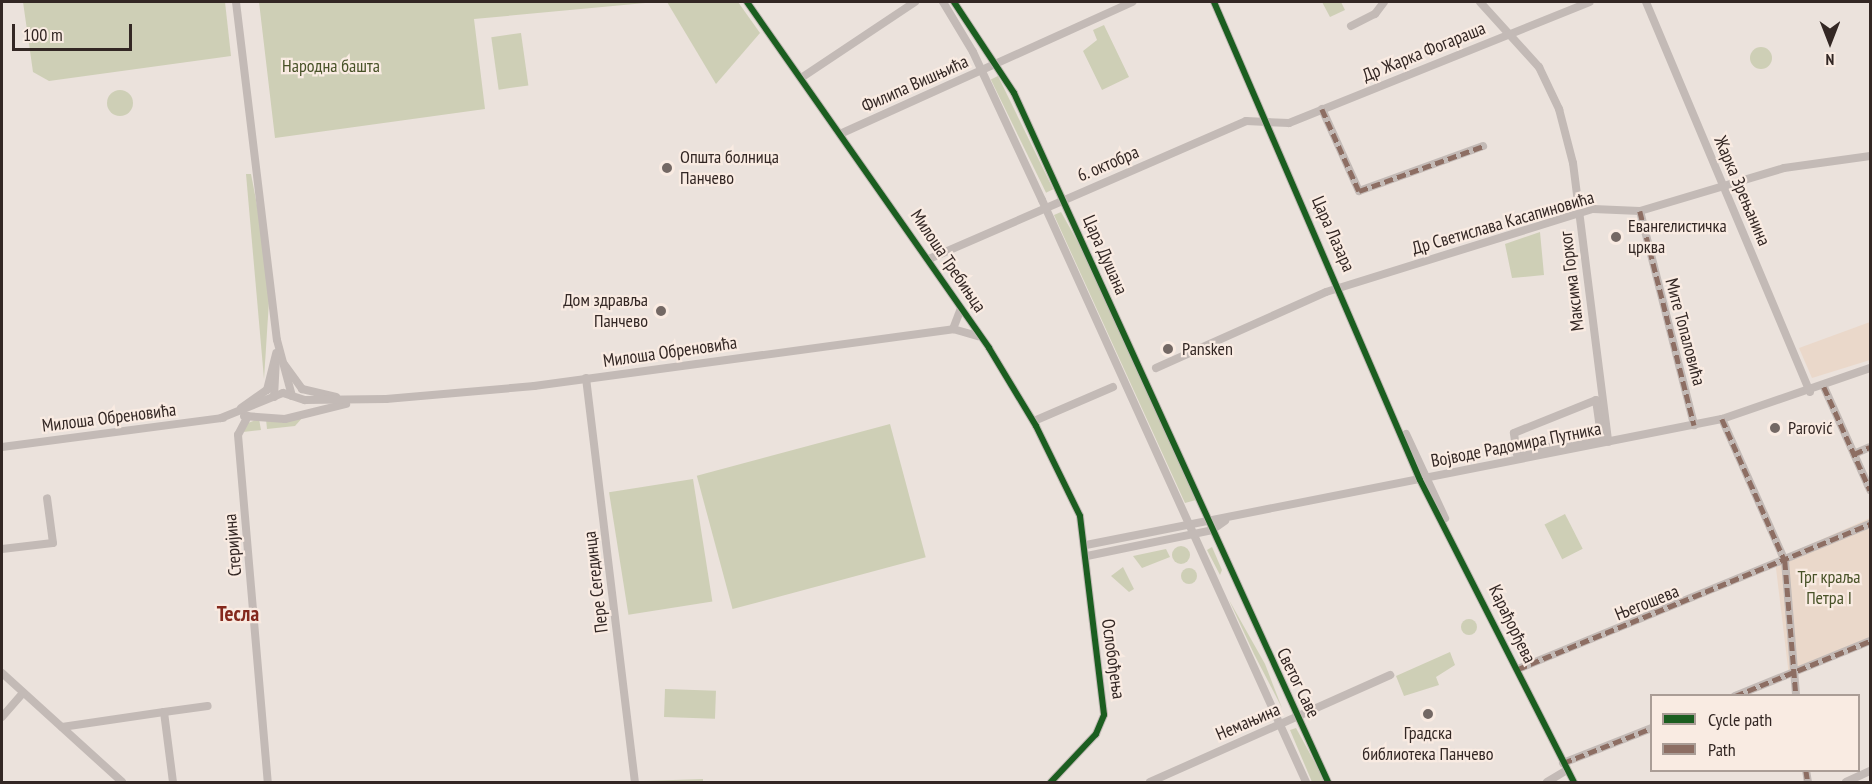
<!DOCTYPE html>
<html>
<head>
<meta charset="utf-8">
<style>
  body { margin:0 }
  #map { position:relative; width:1872px; height:784px; overflow:hidden; background:#ebe2dc; font-family:"PT Sans Narrow",sans-serif }
  div>[style] { position:absolute }
  [style*='--x'] { left:calc(var(--x)*1px); top:calc(var(--y)*1px); width:calc(var(--w)*1px); rotate:calc(var(--a)*1deg) }
  .green>* { inset:0; background:#cecfb6; transform-origin:0 0 }
  .round { border-radius:50% }
  .plaza>* { inset:0; background:#ead8ca }
  .minor>* { height:8px; margin:-4px; padding:0 4px; transform-origin:4px; border-radius:4px; background:#c3bab6 }
  .quiet>* { height:4.5px; margin-top:-2.25px; transform-origin:0; background:repeating-linear-gradient(90deg,#8d6e63 0 9px,transparent 0 13.5px) }
  .cycleway>* { height:6px; margin:-3px; padding:0 3px; transform-origin:3px; border-radius:3px; background:#1b5e20 }
  .dots>* { width:16px; height:16px; translate:-50% -50%; box-sizing:border-box; border:3px solid #f9ebe2; border-radius:50% }
  span { translate:-50% -50%; white-space:nowrap; text-align:center; line-height:1.15; -webkit-text-stroke:4.5px #f9ebe2; paint-order:stroke }
  .street-label { font-size:18px; color:#332724 }
  .park-label { font-size:18px; color:#485228 }
  .poi-label { font-size:18px; color:#332724 }
  .left { translate:0 -50%; text-align:left }
  .right { translate:-100% -50%; text-align:right }
  .quarter-label { font-size:21px; color:#84281c; font-weight:700 }
  .frame { position:absolute; inset:0; border:3px solid #332724; pointer-events:none }
  .legend { position:absolute; left:1650px; top:694px; width:210px; height:78px; box-sizing:border-box; background:#f9ebe2; border:2px solid #aa9d96; margin:0; padding:8px 10px; list-style:none; font-size:18px; color:#332724 }
  .legend li { display:flex; align-items:center; gap:12px; height:30px }
  .legend b { width:30px; border:2px solid #aa9d96 }
  .north { position:absolute; left:1800px; top:12px; width:60px; height:60px; -webkit-text-stroke:4px #f9ebe2; paint-order:stroke; rotate:180deg; font-size:16px; font-weight:700; line-height:24px; text-align:center; color:#332724 }
  .north::after { content:''; display:block; margin:auto; width:21px; height:27px; background:#332724; clip-path:polygon(50% 0,100% 100%,50% 72%,0 100%) }
  .scale { position:absolute; left:12px; top:24px; width:120px; height:27px; box-sizing:border-box; border:3px solid #332724; border-top:0; padding-left:8px; font-size:18px; line-height:21px; white-space:nowrap; color:#332724; -webkit-text-stroke:4px #f9ebe2; paint-order:stroke }
</style>
</head>
<body>
<div id="map">
  <div class="green">
    <div style="clip-path:polygon(23px 2px,225px 2px,231px 56px,49px 81px,33px 72px)"></div>
    <div style="clip-path:polygon(259px 2px,656px 2px,474px 19px,485px 109px,275px 138px)"></div>
    <div style="clip-path:polygon(667px 2px,738px 2px,760px 33px,716px 84px)"></div>
    <div style="clip-path:polygon(1322px 2px,1341px 2px,1345px 10px,1330px 17px)"></div>
    <div style="clip-path:polygon(1104px 25px,1129px 77px,1102px 90px,1083px 51px,1097px 40px,1093px 30px)"></div>
    <div style="left:521px;top:33px;width:53px;height:30px;rotate:82deg"></div>
    <div class="round" style="left:1750px;top:47px;width:22px;height:22px"></div>
    <div style="left:998px;top:76px;width:126px;height:8px;rotate:64deg"></div>
    <div class="round" style="left:107px;top:90px;width:26px;height:26px"></div>
    <div style="clip-path:polygon(246px 174px,251px 174px,261px 226px,269px 301px,264px 379px)"></div>
    <div style="clip-path:polygon(1061px 212px,1084px 253px,1196px 500px,1185px 503px,1054px 215px)"></div>
    <div style="clip-path:polygon(1540px 232px,1544px 275px,1512px 278px,1505px 244px)"></div>
    <div style="clip-path:polygon(303px 417px,295px 426px,267px 429px,266px 419px)"></div>
    <div style="clip-path:polygon(259px 419px,261px 430px,243px 432px,245px 424px)"></div>
    <div style="left:890px;top:424px;width:138px;height:200px;rotate:75deg"></div>
    <div style="left:693px;top:479px;width:124px;height:85px;rotate:81deg"></div>
    <div style="left:1565px;top:514px;width:39px;height:23px;rotate:63deg"></div>
    <div class="round" style="left:1172px;top:546px;width:18px;height:18px"></div>
    <div style="clip-path:polygon(1212px 547px,1222px 570px,1220px 575px,1207px 550px)"></div>
    <div style="clip-path:polygon(1166px 549px,1170px 557px,1142px 568px,1133px 556px)"></div>
    <div style="clip-path:polygon(1123px 567px,1134px 589px,1129px 592px,1111px 576px)"></div>
    <div class="round" style="left:1181px;top:568px;width:16px;height:16px"></div>
    <div style="clip-path:polygon(1229px 600px,1265px 664px,1282px 708px,1254px 654px)"></div>
    <div class="round" style="left:1461px;top:619px;width:16px;height:16px"></div>
    <div style="clip-path:polygon(1450px 652px,1455px 665px,1436px 677px,1439px 685px,1404px 696px,1396px 676px)"></div>
    <div style="left:665px;top:689px;width:51px;height:28px;rotate:2deg"></div>
    <div style="clip-path:polygon(1296px 728px,1320px 772px,1325px 782px,1312px 782px,1290px 730px)"></div>
    <div style="clip-path:polygon(703px 779px,703px 782px,643px 782px,643px 781px)"></div>
  </div>
  <div class="plaza">
    <div style="clip-path:polygon(1870px 322px,1870px 360px,1812px 378px,1799px 348px)"></div>
    <div style="clip-path:polygon(1870px 518px,1870px 641px,1789px 676px,1775px 560px)"></div>
  </div>
  <div class="minor">
    <div style="--x:236;--y:2;--w:340;--a:83.1"></div>
    <div style="--x:277;--y:340;--w:58;--a:75"></div>
    <div style="--x:747;--y:2;--w:422;--a:55"></div>
    <div style="--x:989;--y:348;--w:91;--a:58.9"></div>
    <div style="--x:1036;--y:426;--w:100;--a:63.9"></div>
    <div style="--x:1080;--y:516;--w:200;--a:83.1"></div>
    <div style="--x:1104;--y:715;--w:21;--a:113"></div>
    <div style="--x:1096;--y:734;--w:66;--a:133.2"></div>
    <div style="--x:943;--y:2;--w:58;--a:59"></div>
    <div style="--x:973;--y:52;--w:163;--a:65"></div>
    <div style="--x:1042;--y:200;--w:639;--a:65.6"></div>
    <div style="--x:954;--y:2;--w:109;--a:56.6"></div>
    <div style="--x:1014;--y:93;--w:757;--a:65.5"></div>
    <div style="--x:1214;--y:2;--w:520;--a:66.69"></div>
    <div style="--x:1420;--y:480;--w:339;--a:63"></div>
    <div style="--x:1480;--y:2;--w:88;--a:47.8"></div>
    <div style="--x:1539;--y:67;--w:47;--a:64.5"></div>
    <div style="--x:1559;--y:109;--w:56;--a:75.5"></div>
    <div style="--x:1573;--y:163;--w:281;--a:82.8"></div>
    <div style="--x:1646;--y:2;--w:423;--a:67.2"></div>
    <div style="--x:1351;--y:26;--w:27;--a:-27"></div>
    <div style="--x:1375;--y:14;--w:15;--a:-53"></div>
    <div style="--x:801;--y:78;--w:137;--a:-33.7"></div>
    <div style="--x:1322;--y:109;--w:90;--a:65.7"></div>
    <div style="--x:1359;--y:191;--w:132;--a:-19.9"></div>
    <div style="--x:840;--y:134;--w:321;--a:-24.3"></div>
    <div style="--x:1640;--y:211;--w:221;--a:75.8"></div>
    <div style="--x:929;--y:259;--w:346;--a:-23.5"></div>
    <div style="--x:1246;--y:121;--w:43;--a:2.7"></div>
    <div style="--x:1289;--y:123;--w:324;--a:-21.9"></div>
    <div style="--x:953;--y:329;--w:22;--a:-69"></div>
    <div style="--x:284;--y:364;--w:31;--a:54"></div>
    <div style="--x:302;--y:389;--w:35;--a:13"></div>
    <div style="--x:1156;--y:368;--w:186;--a:-24.1"></div>
    <div style="--x:1326;--y:292;--w:280;--a:-17.3"></div>
    <div style="--x:1593;--y:209;--w:47;--a:2.4"></div>
    <div style="--x:1640;--y:211;--w:150;--a:-16.6"></div>
    <div style="--x:1784;--y:168;--w:87;--a:-7.9"></div>
    <div style="--x:586;--y:378;--w:407;--a:83.1"></div>
    <div style="--x:1824;--y:387;--w:113;--a:65.9"></div>
    <div style="--x:274;--y:397;--w:35;--a:-87"></div>
    <div style="--x:1596;--y:400;--w:37;--a:82"></div>
    <div style="--x:1601;--y:437;--w:86;--a:169.2"></div>
    <div style="--x:1517;--y:453;--w:20;--a:-99"></div>
    <div style="--x:1514;--y:433;--w:88;--a:-21.9"></div>
    <div style="--x:241;--y:408;--w:32;--a:-35"></div>
    <div style="--x:267;--y:390;--w:38;--a:-76"></div>
    <div style="--x:244;--y:416;--w:41;--a:4.2"></div>
    <div style="--x:285;--y:419;--w:63;--a:-13.8"></div>
    <div style="--x:248;--y:416;--w:21;--a:118"></div>
    <div style="--x:238;--y:435;--w:348;--a:85.1"></div>
    <div style="--x:221;--y:418;--w:67;--a:-22"></div>
    <div style="--x:283;--y:393;--w:23;--a:18"></div>
    <div style="--x:305;--y:400;--w:81;--a:-0.7"></div>
    <div style="--x:386;--y:399;--w:149;--a:-5"></div>
    <div style="--x:534;--y:386;--w:423;--a:-7.7"></div>
    <div style="--x:953;--y:329;--w:26;--a:16"></div>
    <div style="--x:1722;--y:419;--w:155;--a:66.1"></div>
    <div style="--x:1785;--y:561;--w:135;--a:85.3"></div>
    <div style="--x:1034;--y:421;--w:86;--a:-23.3"></div>
    <div style="--x:1406;--y:434;--w:93;--a:65.1"></div>
    <div style="--x:2;--y:447;--w:223;--a:-7.5"></div>
    <div style="--x:1854;--y:454;--w:17;--a:-24"></div>
    <div style="--x:1086;--y:545;--w:648;--a:-11.21"></div>
    <div style="--x:1722;--y:419;--w:157;--a:-19"></div>
    <div style="--x:2;--y:549;--w:51;--a:-6.7"></div>
    <div style="--x:53;--y:543;--w:45;--a:-97.6"></div>
    <div style="--x:1087;--y:556;--w:128;--a:-11.7"></div>
    <div style="--x:1212;--y:530;--w:16;--a:-35"></div>
    <div style="--x:1518;--y:669;--w:381;--a:-22.4"></div>
    <div style="--x:2;--y:673;--w:162;--a:42.2"></div>
    <div style="--x:1735;--y:696;--w:146;--a:-22.2"></div>
    <div style="--x:164;--y:712;--w:44;--a:-7.8"></div>
    <div style="--x:2;--y:717;--w:32;--a:-49"></div>
    <div style="--x:62;--y:727;--w:103;--a:-8.4"></div>
    <div style="--x:164;--y:712;--w:71;--a:82.7"></div>
    <div style="--x:1563;--y:763;--w:96;--a:-21.5"></div>
    <div style="--x:1806;--y:770;--w:12;--a:81"></div>
    <div style="--x:1150;--y:782;--w:263;--a:-24"></div>
    <div style="--x:1547;--y:782;--w:23;--a:-31"></div>
    <div style="--x:1846;--y:782;--w:26;--a:-25"></div>
  </div>
  <div class="quiet">
    <div style="--x:1322;--y:109;--w:90;--a:65.7"></div>
    <div style="--x:1359;--y:191;--w:132;--a:-19.9"></div>
    <div style="--x:1640;--y:211;--w:221;--a:75.8"></div>
    <div style="--x:1824;--y:387;--w:113;--a:65.9"></div>
    <div style="--x:1722;--y:419;--w:155;--a:66.1"></div>
    <div style="--x:1785;--y:561;--w:135;--a:85.3"></div>
    <div style="--x:1854;--y:454;--w:17;--a:-24"></div>
    <div style="--x:1518;--y:669;--w:381;--a:-22.4"></div>
    <div style="--x:1735;--y:696;--w:146;--a:-22.2"></div>
    <div style="--x:1563;--y:763;--w:96;--a:-21.5"></div>
    <div style="--x:1806;--y:770;--w:12;--a:81"></div>
  </div>
  <div class="cycleway">
    <div style="--x:747;--y:2;--w:422;--a:55"></div>
    <div style="--x:989;--y:348;--w:91;--a:58.9"></div>
    <div style="--x:1036;--y:426;--w:100;--a:63.9"></div>
    <div style="--x:1080;--y:516;--w:200;--a:83.1"></div>
    <div style="--x:1104;--y:715;--w:21;--a:113"></div>
    <div style="--x:1096;--y:734;--w:66;--a:133.2"></div>
    <div style="--x:954;--y:2;--w:109;--a:56.6"></div>
    <div style="--x:1014;--y:93;--w:757;--a:65.5"></div>
    <div style="--x:1214;--y:2;--w:520;--a:66.69"></div>
    <div style="--x:1420;--y:480;--w:339;--a:63"></div>
  </div>
  <div class="dots">
    <div style="left:667px;top:168px;background:#736864"></div>
    <div style="left:1616px;top:237px;background:#736864"></div>
    <div style="left:661px;top:311px;background:#736864"></div>
    <div style="left:1168px;top:349px;background:#736864"></div>
    <div style="left:1775px;top:428px;background:#736864"></div>
    <div style="left:1428px;top:714px;background:#736864"></div>
  </div>
  <div class="street-label">
    <span style="left:1424px;top:52px;rotate:-22deg">Др Жарка Фогараша</span>
    <span style="left:915px;top:84px;rotate:-24deg">Филипа Вишњића</span>
    <span style="left:1108px;top:164px;rotate:-23deg">6. октобра</span>
    <span style="left:1742px;top:191px;rotate:67deg">Жарка Зрењанина</span>
    <span style="left:1503px;top:223px;rotate:-16deg">Др Светислава Касапиновића</span>
    <span style="left:1333px;top:234px;rotate:66deg">Цара Лазара</span>
    <span style="left:1105px;top:255px;rotate:66deg">Цара Душана</span>
    <span style="left:948px;top:261px;rotate:56deg">Милоша Требињца</span>
    <span style="left:1572px;top:281px;rotate:-97deg">Максима Горког</span>
    <span style="left:1685px;top:332px;rotate:75deg">Мите Топаловића</span>
    <span style="left:670px;top:352px;rotate:-8deg">Милоша Обреновића</span>
    <span style="left:109px;top:418px;rotate:-7deg">Милоша Обреновића</span>
    <span style="left:1516px;top:445px;rotate:-11deg">Војводе Радомира Путника</span>
    <span style="left:233px;top:545px;rotate:-95deg">Стеријина</span>
    <span style="left:596px;top:582px;rotate:-97deg">Пере Сегединца</span>
    <span style="left:1647px;top:603px;rotate:-22deg">Његошева</span>
    <span style="left:1512px;top:624px;rotate:64deg">Карађорђева</span>
    <span style="left:1113px;top:659px;rotate:82deg">Ослобођења</span>
    <span style="left:1298px;top:683px;rotate:64deg">Светог Саве</span>
    <span style="left:1248px;top:722px;rotate:-23deg">Немањина</span>
  </div>
  <div class="park-label">
    <span style="left:331px;top:66px">Народна башта</span>
    <span style="left:1829px;top:588px">Трг краља<br>Петра I</span>
  </div>
  <div class="poi-label">
    <span class="left" style="left:680px;top:168px">Општа болница<br>Панчево</span>
    <span class="left" style="left:1628px;top:237px">Евангелистичка<br>црква</span>
    <span class="right" style="left:648px;top:311px">Дом здравља<br>Панчево</span>
    <span class="left" style="left:1182px;top:349px">Pansken</span>
    <span class="left" style="left:1788px;top:428px">Parović</span>
    <span style="left:1428px;top:744px">Градска<br>библиотека Панчево</span>
  </div>
  <div class="quarter-label">
    <span style="left:238px;top:614px">Тесла</span>
  </div>
  <div class="frame"></div>
  <ul class="legend">
  <li><b style="height:8px;background:#1b5e20"></b>Cycle path</li>
  <li><b style="height:8px;background:#8d6e63"></b>Path</li>
  </ul>
  <div class="north">N</div>
  <div class="scale">100 m</div>
</div>
</body>
</html>
